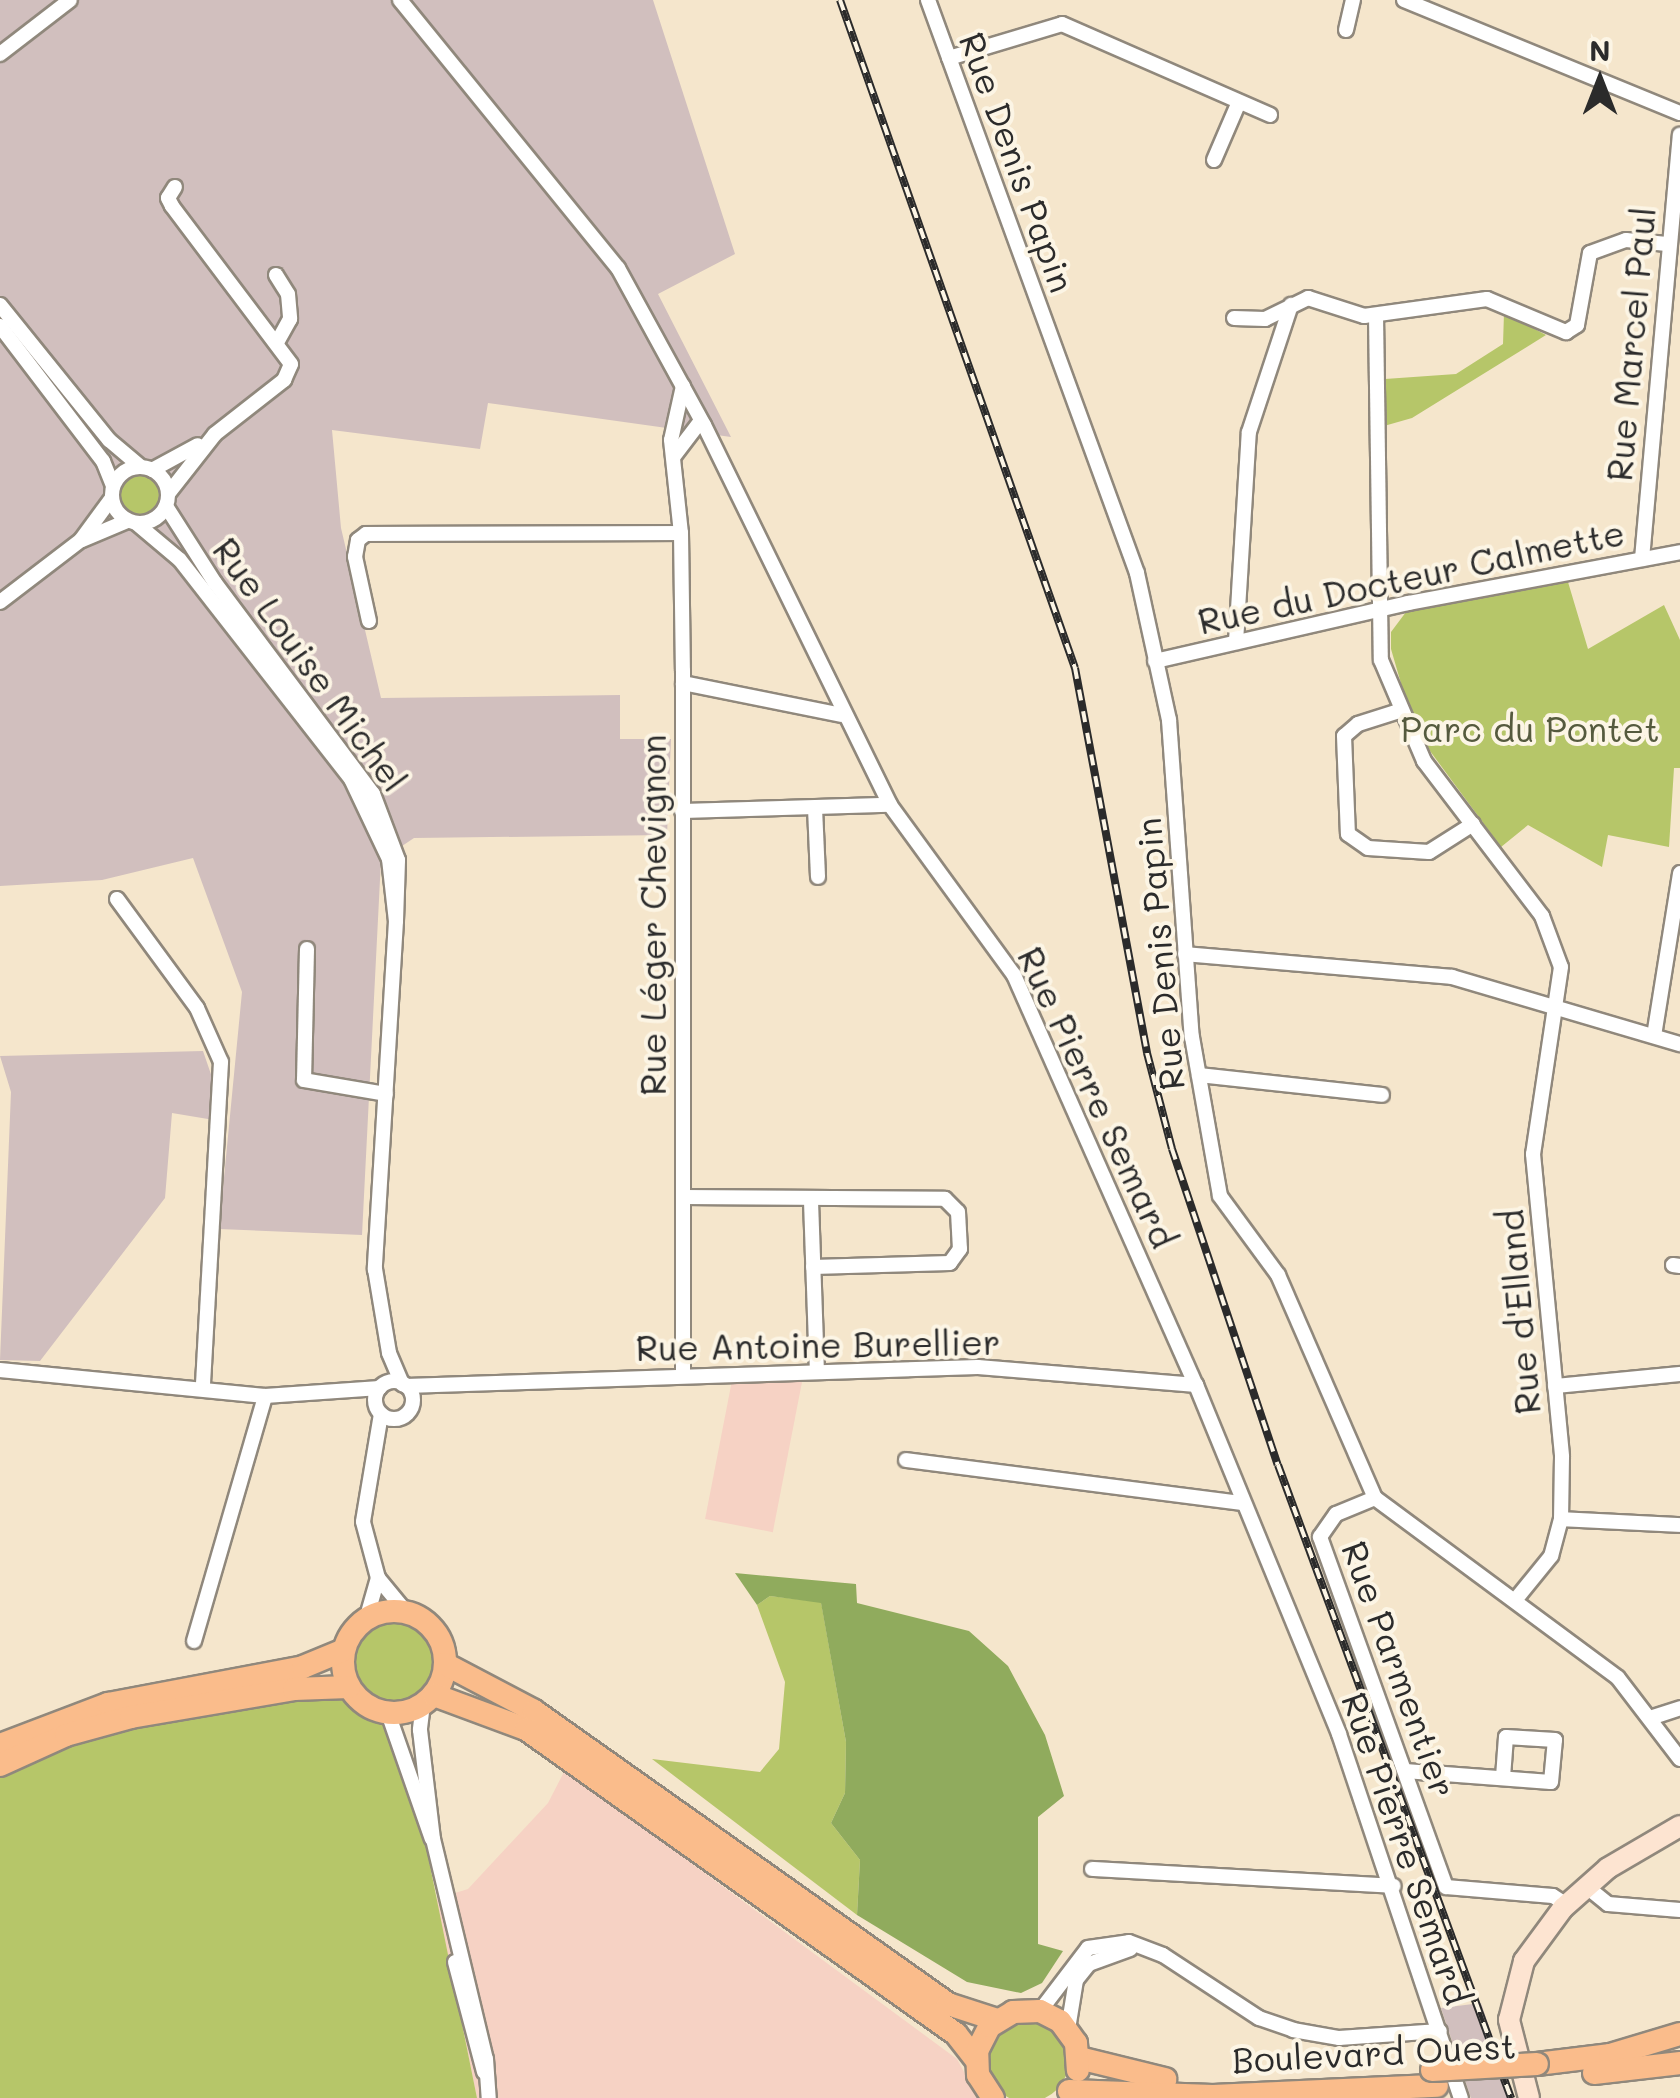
<!DOCTYPE html>
<html>
<head>
<meta charset="utf-8">
<style>
  body { margin:0 }
  #map { position:relative; width:1680px; height:2098px; overflow:hidden; background:#f5e6cc; font-family:Mali,sans-serif }
  div>[style] { position:absolute }
  [style*='--x'] { left:calc(var(--x)*1px); top:calc(var(--y)*1px); width:calc(var(--w)*1px); rotate:calc(var(--a)*1deg) }
  .built>* { inset:0; background:#f6d2c4; transform-origin:0 0 }
  .industrial>* { inset:0; background:#d1bfbe }
  .green>* { inset:0; background:#b6c669 }
  .round { border-radius:50% }
  .forest>* { inset:0; background:#90ab5d }
  .roads { filter:drop-shadow(2px 0 #90887c) drop-shadow(-2px 0 #90887c) drop-shadow(0 2px #90887c) drop-shadow(0 -2px #90887c) }
  .street>* { height:14px; margin:-7px; padding:0 7px; transform-origin:7px; border-radius:7px; background:#fff }
  .street>.ring { margin:-7px; padding:0; box-sizing:content-box; background:none; border:14px solid #fff; border-radius:50% }
  .secondary>* { height:20px; margin:-10px; padding:0 10px; transform-origin:10px; border-radius:10px; background:#fde4d1 }
  .primary>* { height:22px; margin:-11px; padding:0 11px; transform-origin:11px; border-radius:11px; background:#fabc8b }
  .primary>.ring { margin:-11px; padding:0; box-sizing:content-box; background:none; border:22px solid #fabc8b; border-radius:50% }
  .rail>* { height:8px; margin-top:-4px; transform-origin:0; background:repeating-linear-gradient(90deg,#fcf5e5 0 11px,#2b2b2b 0 22px); box-sizing:border-box; border-block:2px solid #2b2b2b }
  .bridges { filter:drop-shadow(2px 0 #90887c) drop-shadow(-2px 0 #90887c) drop-shadow(0 2px #90887c) drop-shadow(0 -2px #90887c) }
  .primary-bridge>* { height:22px; margin:-11px; padding:0 11px; transform-origin:11px; border-radius:11px; background:#fabc8b }
  span { translate:-50% -50%; white-space:nowrap; text-align:center; line-height:1.15; -webkit-text-stroke:8px #fcf5e5; paint-order:stroke }
  .street-label { font-size:35px; color:#2b2b2b }
  .park-label { font-size:35px; color:#555a3e }
  .north { position:absolute; left:1550px; top:30px; width:100px; height:100px; -webkit-text-stroke:8px #fcf5e5; paint-order:stroke; rotate:0deg; font-size:28px; font-weight:700; line-height:40px; text-align:center; color:#2b2b2b }
  .north::after { content:''; display:block; margin:auto; width:35px; height:45px; background:#2b2b2b; clip-path:polygon(50% 0,100% 100%,50% 72%,0 100%) }
</style>
</head>
<body>
<div id="map">
  <div class="built">
    <div style="left:802px;top:1382px;width:153px;height:69px;rotate:101deg"></div>
    <div style="clip-path:polygon(565px 1770px,957px 2059px,978px 2098px,477px 2098px,436px 1899px,468px 1889px,548px 1803px)"></div>
  </div>
  <div class="industrial">
    <div style="clip-path:polygon(0 0,653px 0,735px 254px,658px 294px,731px 437px,488px 403px,480px 449px,332px 430px,341px 528px,381px 698px,620px 695px,620px 739px,671px 739px,667px 835px,414px 838px,381px 860px,362px 1235px,219px 1229px,242px 992px,193px 858px,102px 880px,0 886px)"></div>
    <div style="clip-path:polygon(203px 1051px,215px 1086px,214px 1120px,172px 1113px,165px 1198px,40px 1361px,0 1360px,11px 1092px,0 1056px)"></div>
    <div style="clip-path:polygon(1481px 2003px,1513px 2098px,1471px 2098px,1441px 2008px)"></div>
  </div>
  <div class="green">
    <div style="clip-path:polygon(1504px 313px,1546px 335px,1412px 418px,1384px 426px,1385px 379px,1456px 374px,1503px 344px)"></div>
    <div class="round" style="left:119px;top:475px;width:40px;height:40px"></div>
    <div style="clip-path:polygon(1568px 582px,1588px 649px,1664px 605px,1680px 640px,1680px 768px,1674px 768px,1669px 847px,1608px 835px,1602px 867px,1528px 825px,1501px 847px,1430px 751px,1407px 704px,1391px 649px,1391px 632px,1406px 612px)"></div>
    <div style="clip-path:polygon(770px 1596px,821px 1602px,846px 1742px,845px 1793px,831px 1823px,860px 1860px,857px 1915px,652px 1759px,760px 1772px,779px 1749px,785px 1682px,757px 1605px)"></div>
    <div class="round" style="left:349px;top:1618px;width:88px;height:88px"></div>
    <div style="clip-path:polygon(344px 1693px,367px 1715px,388px 1720px,425px 1841px,477px 2098px,0 2098px,0 1774px,95px 1732px)"></div>
    <div class="round" style="left:985px;top:2018px;width:84px;height:84px"></div>
  </div>
  <div class="forest">
    <div style="clip-path:polygon(735px 1573px,856px 1584px,857px 1603px,969px 1631px,1008px 1666px,1045px 1735px,1064px 1796px,1038px 1817px,1038px 1944px,1063px 1951px,1042px 1983px,1021px 1993px,967px 1982px,857px 1915px,860px 1860px,831px 1823px,845px 1793px,846px 1742px,821px 1603px,770px 1596px,757px 1605px)"></div>
  </div>
  <div class="roads">
    <div class="street">
      <div style="--x:400;--y:0;--w:345;--a:50.9"></div>
      <div style="--x:618;--y:268;--w:179;--a:61.3"></div>
      <div style="--x:704;--y:425;--w:423;--a:63.9"></div>
      <div style="--x:890;--y:805;--w:210;--a:53.9"></div>
      <div style="--x:1014;--y:975;--w:449;--a:66.1"></div>
      <div style="--x:1196;--y:1385;--w:377;--a:67.7"></div>
      <div style="--x:1339;--y:1734;--w:384;--a:71.5"></div>
      <div style="--x:928;--y:0;--w:610;--a:69.96"></div>
      <div style="--x:1137;--y:573;--w:150;--a:77.7"></div>
      <div style="--x:1169;--y:720;--w:318;--a:85.9"></div>
      <div style="--x:1192;--y:1037;--w:161;--a:80"></div>
      <div style="--x:1220;--y:1196;--w:98;--a:53.7"></div>
      <div style="--x:1278;--y:1275;--w:243;--a:66.5"></div>
      <div style="--x:1375;--y:1498;--w:302;--a:36.5"></div>
      <div style="--x:1618;--y:1678;--w:102;--a:52.6"></div>
      <div style="--x:1404;--y:0;--w:298;--a:22.3"></div>
      <div style="--x:1346;--y:30;--w:31;--a:-77"></div>
      <div style="--x:0;--y:54;--w:88;--a:-37.6"></div>
      <div style="--x:949;--y:58;--w:118;--a:-16.7"></div>
      <div style="--x:1062;--y:24;--w:227;--a:23.6"></div>
      <div style="--x:1214;--y:160;--w:63;--a:-66.7"></div>
      <div style="--x:276;--y:275;--w:22;--a:58"></div>
      <div style="--x:288;--y:294;--w:25;--a:85"></div>
      <div style="--x:290;--y:319;--w:25;--a:119"></div>
      <div style="--x:0;--y:305;--w:174;--a:51.1"></div>
      <div style="--x:109;--y:440;--w:42;--a:40.2"></div>
      <div style="--x:1376;--y:315;--w:345;--a:89.2"></div>
      <div style="--x:1381;--y:660;--w:110;--a:66.9"></div>
      <div style="--x:1424;--y:761;--w:195;--a:52.7"></div>
      <div style="--x:1542;--y:916;--w:54;--a:69.6"></div>
      <div style="--x:1561;--y:967;--w:189;--a:98.5"></div>
      <div style="--x:1533;--y:1154;--w:304;--a:84.5"></div>
      <div style="--x:1562;--y:1457;--w:62;--a:90.9"></div>
      <div style="--x:1561;--y:1519;--w:38;--a:105"></div>
      <div style="--x:1551;--y:1556;--w:55;--a:129.1"></div>
      <div style="--x:1234;--y:318;--w:31;--a:2"></div>
      <div style="--x:1265;--y:319;--w:48;--a:-26"></div>
      <div style="--x:1308;--y:298;--w:59;--a:17.8"></div>
      <div style="--x:1364;--y:316;--w:124;--a:-7.9"></div>
      <div style="--x:1487;--y:299;--w:86;--a:22.7"></div>
      <div style="--x:1566;--y:332;--w:13;--a:-32"></div>
      <div style="--x:1577;--y:325;--w:73;--a:-79.8"></div>
      <div style="--x:1590;--y:253;--w:38;--a:-20"></div>
      <div style="--x:1626;--y:240;--w:41;--a:5.6"></div>
      <div style="--x:0;--y:326;--w:170;--a:52.7"></div>
      <div style="--x:103;--y:461;--w:27;--a:68"></div>
      <div style="--x:683;--y:386;--w:55;--a:102.5"></div>
      <div style="--x:671;--y:440;--w:94;--a:83.9"></div>
      <div style="--x:681;--y:533;--w:138;--a:89.2"></div>
      <div style="--x:683;--y:671;--w:705;--a:90"></div>
      <div style="--x:674;--y:456;--w:43;--a:-52.6"></div>
      <div class="ring" style="left:112px;top:467px;width:42px;height:42px"></div>
      <div style="--x:152;--y:470;--w:52;--a:-28.5"></div>
      <div style="--x:168;--y:494;--w:76;--a:-51.9"></div>
      <div style="--x:215;--y:434;--w:88;--a:-38"></div>
      <div style="--x:284;--y:380;--w:17;--a:-66"></div>
      <div style="--x:291;--y:364;--w:198;--a:-127"></div>
      <div style="--x:172;--y:206;--w:9;--a:-117"></div>
      <div style="--x:168;--y:198;--w:13;--a:-58"></div>
      <div style="--x:136;--y:523;--w:57;--a:40.1"></div>
      <div style="--x:180;--y:560;--w:278;--a:52"></div>
      <div style="--x:351;--y:779;--w:89;--a:64.6"></div>
      <div style="--x:389;--y:859;--w:62;--a:83.6"></div>
      <div style="--x:396;--y:921;--w:61;--a:-88.1"></div>
      <div style="--x:398;--y:860;--w:71;--a:-110.7"></div>
      <div style="--x:373;--y:794;--w:264;--a:-126.8"></div>
      <div style="--x:215;--y:583;--w:91;--a:-122.5"></div>
      <div style="--x:82;--y:540;--w:49;--a:-22.9"></div>
      <div style="--x:1642;--y:559;--w:426;--a:-84.9"></div>
      <div style="--x:0;--y:602;--w:102;--a:-37.4"></div>
      <div style="--x:81;--y:540;--w:51;--a:-53.8"></div>
      <div style="--x:369;--y:621;--w:66;--a:-102.3"></div>
      <div style="--x:355;--y:557;--w:17;--a:-80"></div>
      <div style="--x:358;--y:540;--w:10;--a:-37"></div>
      <div style="--x:366;--y:534;--w:315;--a:-0.2"></div>
      <div style="--x:1236;--y:642;--w:210;--a:-86.5"></div>
      <div style="--x:1249;--y:432;--w:134;--a:-71.7"></div>
      <div style="--x:1155;--y:661;--w:260;--a:-12.9"></div>
      <div style="--x:1408;--y:603;--w:277;--a:-10.6"></div>
      <div style="--x:683;--y:683;--w:162;--a:11.4"></div>
      <div style="--x:1399;--y:711;--w:43;--a:162.4"></div>
      <div style="--x:1358;--y:724;--w:18;--a:139"></div>
      <div style="--x:1344;--y:736;--w:98;--a:87.7"></div>
      <div style="--x:1348;--y:834;--w:24;--a:35"></div>
      <div style="--x:1368;--y:848;--w:61;--a:3.8"></div>
      <div style="--x:1429;--y:852;--w:52;--a:-32.5"></div>
      <div style="--x:815;--y:808;--w:69;--a:87.5"></div>
      <div style="--x:682;--y:811;--w:208;--a:-1.7"></div>
      <div style="--x:117;--y:899;--w:135;--a:53.7"></div>
      <div style="--x:197;--y:1008;--w:59;--a:66"></div>
      <div style="--x:221;--y:1062;--w:327;--a:93.2"></div>
      <div style="--x:396;--y:921;--w:349;--a:93.5"></div>
      <div style="--x:375;--y:1269;--w:85;--a:80.5"></div>
      <div style="--x:389;--y:1353;--w:34;--a:67"></div>
      <div style="--x:307;--y:949;--w:131;--a:91.3"></div>
      <div style="--x:304;--y:1080;--w:83;--a:9.7"></div>
      <div style="--x:1185;--y:954;--w:268;--a:4.9"></div>
      <div style="--x:1452;--y:977;--w:238;--a:16.4"></div>
      <div style="--x:1654;--y:1036;--w:165;--a:-80.9"></div>
      <div style="--x:1199;--y:1075;--w:184;--a:6.2"></div>
      <div style="--x:683;--y:1197;--w:262;--a:0.4"></div>
      <div style="--x:945;--y:1199;--w:18;--a:45"></div>
      <div style="--x:958;--y:1212;--w:37;--a:87"></div>
      <div style="--x:960;--y:1249;--w:17;--a:126"></div>
      <div style="--x:950;--y:1263;--w:137;--a:178.3"></div>
      <div style="--x:811;--y:1201;--w:169;--a:88"></div>
      <div style="--x:1673;--y:1265;--w:7;--a:8"></div>
      <div style="--x:0;--y:1370;--w:266;--a:5.6"></div>
      <div style="--x:265;--y:1396;--w:115;--a:-4"></div>
      <div class="ring" style="left:375px;top:1381px;width:24px;height:24px"></div>
      <div style="--x:406;--y:1386;--w:572;--a:-1.9"></div>
      <div style="--x:978;--y:1367;--w:219;--a:4.7"></div>
      <div style="--x:1555;--y:1386;--w:126;--a:-5.5"></div>
      <div style="--x:381;--y:1414;--w:109;--a:99.5"></div>
      <div style="--x:363;--y:1522;--w:58;--a:75"></div>
      <div style="--x:378;--y:1578;--w:45;--a:50.4"></div>
      <div style="--x:906;--y:1460;--w:340;--a:7.3"></div>
      <div style="--x:1375;--y:1498;--w:42;--a:157.7"></div>
      <div style="--x:1336;--y:1514;--w:28;--a:125"></div>
      <div style="--x:1320;--y:1537;--w:372;--a:70.2"></div>
      <div style="--x:1446;--y:1887;--w:107;--a:4.8"></div>
      <div style="--x:1553;--y:1896;--w:17;--a:33"></div>
      <div style="--x:1561;--y:1519;--w:119;--a:2.9"></div>
      <div style="--x:366;--y:1620;--w:44;--a:-74.1"></div>
      <div style="--x:194;--y:1641;--w:255;--a:-73.8"></div>
      <div style="--x:423;--y:1704;--w:26;--a:97"></div>
      <div style="--x:420;--y:1730;--w:110;--a:83.2"></div>
      <div style="--x:433;--y:1839;--w:226;--a:76.5"></div>
      <div style="--x:486;--y:2059;--w:39;--a:86"></div>
      <div style="--x:388;--y:1713;--w:133;--a:70.8"></div>
      <div style="--x:1650;--y:1718;--w:32;--a:-18"></div>
      <div style="--x:1405;--y:1771;--w:146;--a:4.3"></div>
      <div style="--x:1551;--y:1782;--w:42;--a:-84.6"></div>
      <div style="--x:1555;--y:1740;--w:49;--a:-176.5"></div>
      <div style="--x:1506;--y:1737;--w:40;--a:94.3"></div>
      <div style="--x:1092;--y:1869;--w:302;--a:3.2"></div>
      <div style="--x:1587;--y:1887;--w:27;--a:39"></div>
      <div style="--x:1608;--y:1904;--w:72;--a:4.8"></div>
      <div style="--x:455;--y:1962;--w:114;--a:75.2"></div>
      <div style="--x:1040;--y:2011;--w:79;--a:-52.7"></div>
      <div style="--x:1088;--y:1948;--w:41;--a:-8.3"></div>
      <div style="--x:1129;--y:1942;--w:36;--a:21"></div>
      <div style="--x:1163;--y:1955;--w:115;--a:33.3"></div>
      <div style="--x:1259;--y:2018;--w:36;--a:19"></div>
      <div style="--x:1293;--y:2030;--w:47;--a:9.9"></div>
      <div style="--x:1339;--y:2038;--w:101;--a:-4"></div>
      <div style="--x:1068;--y:2029;--w:50;--a:-80.7"></div>
      <div style="--x:1076;--y:1980;--w:21;--a:-51"></div>
      <div style="--x:1089;--y:1964;--w:44;--a:-20.1"></div>
    </div>
    <div class="secondary">
      <div style="--x:1529;--y:2098;--w:81;--a:-104.4"></div>
      <div style="--x:1509;--y:2020;--w:61;--a:-75.7"></div>
      <div style="--x:1524;--y:1961;--w:66;--a:-53.7"></div>
      <div style="--x:1563;--y:1908;--w:60;--a:-41.6"></div>
      <div style="--x:1608;--y:1868;--w:83;--a:-30.3"></div>
    </div>
    <div class="primary">
      <div class="ring" style="left:343px;top:1611px;width:80px;height:80px"></div>
      <div style="--x:445;--y:1664;--w:101;--a:27.8"></div>
      <div style="--x:534;--y:1711;--w:507;--a:35.29"></div>
      <div style="--x:948;--y:2004;--w:52;--a:18.1"></div>
      <div style="--x:434;--y:1695;--w:98;--a:20.3"></div>
      <div style="--x:526;--y:1729;--w:527;--a:35.35"></div>
      <div style="--x:956;--y:2034;--w:33;--a:52"></div>
      <div style="--x:0;--y:1745;--w:116;--a:-20.8"></div>
      <div style="--x:108;--y:1704;--w:198;--a:-10.7"></div>
      <div style="--x:303;--y:1667;--w:44;--a:-22.5"></div>
      <div style="--x:0;--y:1765;--w:72;--a:-24.4"></div>
      <div style="--x:66;--y:1735;--w:67;--a:-15.5"></div>
      <div style="--x:131;--y:1717;--w:165;--a:-9.7"></div>
      <div style="--x:294;--y:1689;--w:55;--a:-2.1"></div>
      <div style="--x:1079;--y:2058;--w:89;--a:13.7"></div>
      <div style="--x:1537;--y:2064;--w:74;--a:-7"></div>
      <div style="--x:1610;--y:2055;--w:73;--a:-16.7"></div>
      <div style="--x:1594;--y:2073;--w:87;--a:-6.6"></div>
      <div style="--x:1069;--y:2091;--w:144;--a:2"></div>
      <div style="--x:1213;--y:2096;--w:224;--a:-2.6"></div>
      <div style="--x:993;--y:2098;--w:27;--a:-123"></div>
      <div style="--x:978;--y:2075;--w:24;--a:-92"></div>
      <div style="--x:977;--y:2051;--w:28;--a:-63"></div>
      <div style="--x:990;--y:2026;--w:27;--a:-31"></div>
      <div style="--x:1013;--y:2012;--w:27;--a:-2"></div>
      <div style="--x:1040;--y:2011;--w:22;--a:27"></div>
      <div style="--x:1060;--y:2021;--w:27;--a:54"></div>
      <div style="--x:1076;--y:2043;--w:27;--a:86"></div>
    </div>
  </div>
  <div class="rail">
    <div style="--x:840;--y:0;--w:708;--a:70.62"></div>
    <div style="--x:1075;--y:668;--w:392;--a:79.4"></div>
    <div style="--x:1147;--y:1053;--w:99;--a:75.4"></div>
    <div style="--x:1172;--y:1149;--w:333;--a:71.5"></div>
    <div style="--x:1278;--y:1465;--w:675;--a:69.79"></div>
  </div>
  <div class="bridges">
    <div class="primary-bridge">
      <div style="--x:1432;--y:2070;--w:105;--a:-3.3"></div>
    </div>
  </div>
  <div class="street-label">
    <span style="left:1018px;top:162px;rotate:70deg">Rue Denis Papin</span>
    <span style="left:1630px;top:344px;rotate:-85deg">Rue Marcel Paul</span>
    <span style="left:1411px;top:576px;rotate:-12deg">Rue du Docteur Calmette</span>
    <span style="left:311px;top:664px;rotate:54deg">Rue Louise Michel</span>
    <span style="left:652px;top:915px;rotate:-90deg">Rue Léger Chevignon</span>
    <span style="left:1159px;top:954px;rotate:-95deg">Rue Denis Papin</span>
    <span style="left:1098px;top:1097px;rotate:65deg">Rue Pierre Semard</span>
    <span style="left:1518px;top:1312px;rotate:-95deg">Rue d'Elland</span>
    <span style="left:818px;top:1344px;rotate:-1deg">Rue Antoine Burellier</span>
    <span style="left:1400px;top:1669px;rotate:70deg">Rue Parmentier</span>
    <span style="left:1407px;top:1848px;rotate:71deg">Rue Pierre Semard</span>
    <span style="left:1374px;top:2052px;rotate:-3deg">Boulevard Ouest</span>
  </div>
  <div class="park-label">
    <span style="left:1530px;top:728px">Parc du Pontet</span>
  </div>
  <div class="north">N</div>
</div>
</body>
</html>
